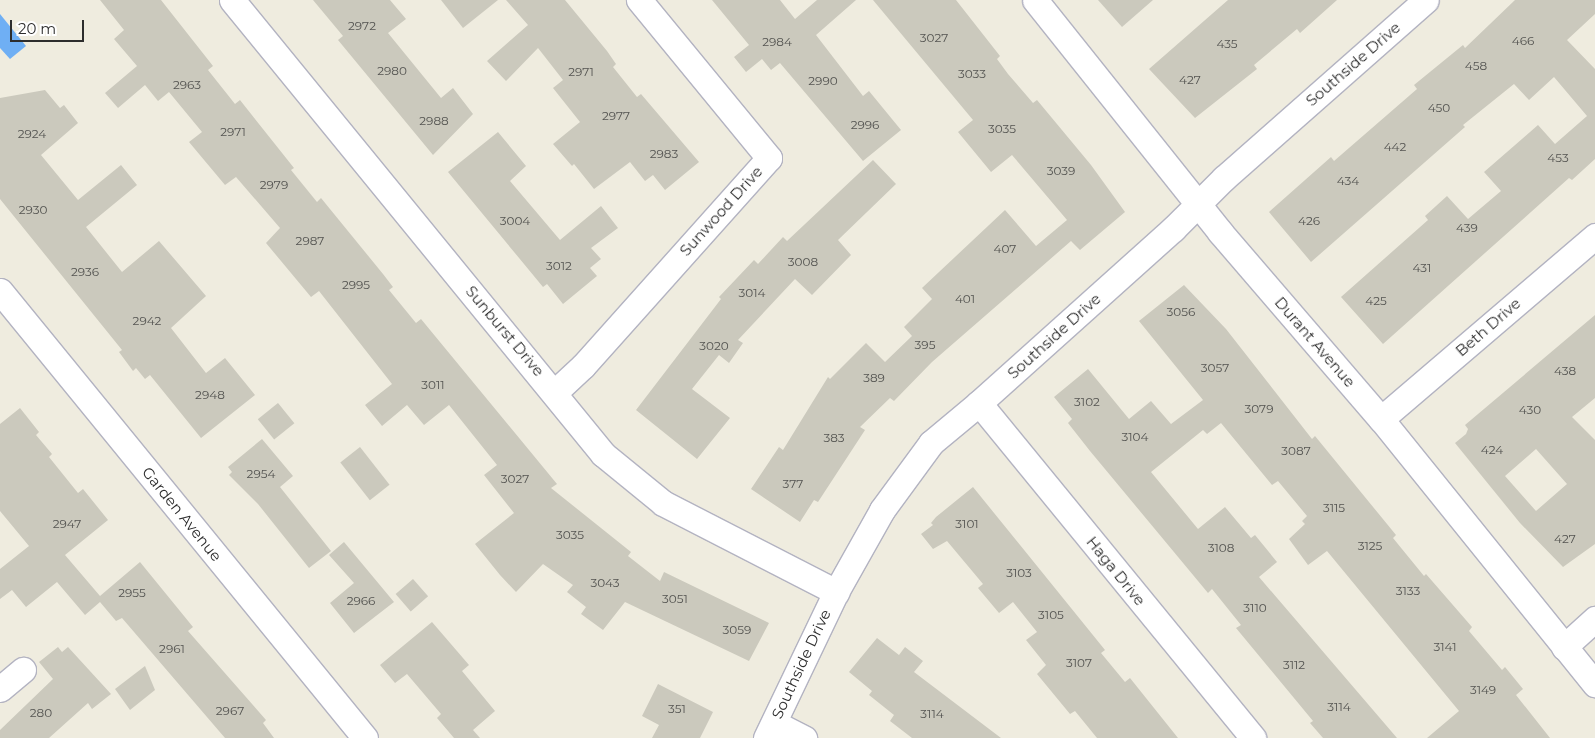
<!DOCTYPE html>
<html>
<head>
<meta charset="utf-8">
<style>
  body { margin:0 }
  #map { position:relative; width:1595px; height:738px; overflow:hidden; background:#efecdf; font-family:Montserrat,sans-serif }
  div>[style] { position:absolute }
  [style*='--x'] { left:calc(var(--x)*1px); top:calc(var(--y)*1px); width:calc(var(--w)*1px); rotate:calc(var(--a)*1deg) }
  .water>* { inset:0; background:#6faff4 }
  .building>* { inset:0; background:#cbc9bd; transform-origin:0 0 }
  .roads { filter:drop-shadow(1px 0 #b3b3c1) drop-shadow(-1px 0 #b3b3c1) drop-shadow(0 1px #b3b3c1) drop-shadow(0 -1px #b3b3c1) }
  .minor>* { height:25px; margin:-12.5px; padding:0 12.5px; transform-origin:12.5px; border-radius:12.5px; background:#fff }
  span { translate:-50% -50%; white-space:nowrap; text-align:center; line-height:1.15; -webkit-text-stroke:4px #fff; paint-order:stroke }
  .number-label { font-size:12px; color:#545451 }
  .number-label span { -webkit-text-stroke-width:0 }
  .street-label { font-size:15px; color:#2d2d2d }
  .scale { position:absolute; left:10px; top:20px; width:74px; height:22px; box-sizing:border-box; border:2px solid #2d2d2d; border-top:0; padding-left:6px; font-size:15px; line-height:18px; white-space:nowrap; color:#2d2d2d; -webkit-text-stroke:4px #fff; paint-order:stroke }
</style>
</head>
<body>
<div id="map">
  <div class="water">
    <div style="clip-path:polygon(0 14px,26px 46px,10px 59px,0 48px)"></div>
  </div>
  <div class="building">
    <div style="clip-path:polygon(100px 0,161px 0,213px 66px,208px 70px,235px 104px,240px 100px,294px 168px,291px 170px,317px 202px,321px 198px,383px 274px,393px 287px,389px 290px,416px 323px,421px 319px,557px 484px,551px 488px,631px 552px,628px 556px,660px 581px,664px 572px,769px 623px,749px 661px,625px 602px,603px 630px,581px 614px,586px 607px,567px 592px,573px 585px,543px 564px,516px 592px,500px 575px,475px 544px,514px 513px,484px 475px,497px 465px,449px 405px,424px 425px,407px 405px,382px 426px,365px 405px,392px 384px,319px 291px,311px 297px,266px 243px,280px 228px,236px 177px,225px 185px,189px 142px,202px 132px,169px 92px,158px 101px,145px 85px,118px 108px,105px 93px,137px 66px,114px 39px,124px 30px)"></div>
    <div style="clip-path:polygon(313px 0,390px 0,406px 19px,388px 33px,441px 98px,453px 88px,473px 114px,433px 155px,338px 40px,343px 36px)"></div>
    <div style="clip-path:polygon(441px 0,498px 0,463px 28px)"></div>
    <div style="clip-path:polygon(506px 0,565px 0,607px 51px,616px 64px,613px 67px,637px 97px,641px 94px,699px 162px,665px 190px,653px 175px,645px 181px,630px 162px,594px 189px,574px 164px,572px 166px,553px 144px,580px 122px,553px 88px,563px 80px,538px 48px,506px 81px,487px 61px,528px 25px)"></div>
    <div style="clip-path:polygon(712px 0,780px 0,795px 19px,817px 0,856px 0,816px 35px,863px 96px,869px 91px,901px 130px,863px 161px,780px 63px,771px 70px,762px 59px,746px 72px,734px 57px,749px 45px)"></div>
    <div style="clip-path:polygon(873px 0,956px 0,1000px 56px,997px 59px,1008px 74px,1033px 103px,1037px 100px,1091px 165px,1125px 212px,1080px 250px,1071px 241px,932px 362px,894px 401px,890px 398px,860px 427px,865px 430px,818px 502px,814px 500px,800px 522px,751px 489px,779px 447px,783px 450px,828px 377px,830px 379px,866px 343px,885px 362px,912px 336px,904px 327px,932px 299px,922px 288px,1005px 210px,1036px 246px,1067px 220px,1012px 155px,991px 172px,958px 132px,973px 120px)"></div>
    <div style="clip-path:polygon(1098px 0,1153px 0,1122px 27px)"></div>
    <div style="clip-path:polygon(1228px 0,1337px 0,1300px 33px,1297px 29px,1254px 65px,1257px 69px,1195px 118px,1149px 69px)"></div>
    <div style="clip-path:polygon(1515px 0,1595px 0,1595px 14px,1567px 40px,1595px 69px,1595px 159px,1572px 180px,1569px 178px,1383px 344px,1341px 297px,1428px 220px,1425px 216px,1447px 196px,1468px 219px,1501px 191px,1484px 172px,1538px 125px,1555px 144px,1587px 116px,1554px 77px,1529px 100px,1514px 84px,1463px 125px,1465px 127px,1311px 262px,1269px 212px,1331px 157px,1334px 161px,1417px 89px,1414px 85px,1463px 45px,1465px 48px)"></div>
    <div style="clip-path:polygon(45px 90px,60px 108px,64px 105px,78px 123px,41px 155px,78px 200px,121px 165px,137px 185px,86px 227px,122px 272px,159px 241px,206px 296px,171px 328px,206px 373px,225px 358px,255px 395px,201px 438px,150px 375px,145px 379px,136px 368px,133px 371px,119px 352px,122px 350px,0 199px,0 98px)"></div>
    <div style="clip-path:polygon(498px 132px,526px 166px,510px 181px,560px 240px,601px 206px,618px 228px,591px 248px,601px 259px,590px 268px,597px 276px,563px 304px,547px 284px,543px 287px,448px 172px)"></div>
    <div style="clip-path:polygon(873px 160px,896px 184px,838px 240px,851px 255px,812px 295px,795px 279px,738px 340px,743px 343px,729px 363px,719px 355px,692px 389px,730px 418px,697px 459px,636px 410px,721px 299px,719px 297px,754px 260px,758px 264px,783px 237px,787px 241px)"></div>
    <div style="clip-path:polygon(1184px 285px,1226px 329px,1312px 439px,1315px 436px,1396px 535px,1393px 538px,1424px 576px,1426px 574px,1472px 627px,1469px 631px,1502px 670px,1505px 667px,1523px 689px,1516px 695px,1550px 738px,1427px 738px,1459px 711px,1327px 551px,1308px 565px,1289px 539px,1305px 524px,1302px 521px,1307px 516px,1278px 481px,1272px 485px,1221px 423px,1207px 434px,1203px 430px,1151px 472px,1198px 529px,1225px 507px,1251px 538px,1255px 535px,1277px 562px,1259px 577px,1397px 738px,1323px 738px,1310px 723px,1313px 721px,1236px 628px,1241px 625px,1212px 589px,1208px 593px,1090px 451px,1068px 423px,1072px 419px,1054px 397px,1088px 369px,1129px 419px,1151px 401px,1171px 424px,1203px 400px,1139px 321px)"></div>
    <div style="clip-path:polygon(evenodd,1595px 315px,1595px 398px,1572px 417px,1595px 440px,1595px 544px,1563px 567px,1520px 523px,1455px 443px,1466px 434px,1468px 429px,1465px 425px,1595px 315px,1536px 449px,1567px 484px,1536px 511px,1505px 476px,1536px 449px)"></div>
    <div style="left:278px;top:403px;width:26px;height:26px;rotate:51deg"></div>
    <div style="clip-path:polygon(20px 408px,39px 432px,36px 435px,52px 454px,49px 457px,78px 493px,83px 489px,108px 520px,65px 555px,100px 596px,140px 562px,193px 627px,188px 631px,266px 720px,263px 723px,274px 738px,225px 738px,122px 618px,116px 621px,100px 602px,85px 615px,57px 582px,26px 607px,12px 590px,0 599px,0 569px,29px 546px,0 511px,0 424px)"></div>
    <div style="clip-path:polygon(262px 439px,293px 476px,280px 487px,331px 551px,309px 568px,258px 504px,229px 475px,232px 472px,228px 467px)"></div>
    <div style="left:360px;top:447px;width:48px;height:25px;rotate:52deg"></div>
    <div style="clip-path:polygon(973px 487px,1105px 650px,1101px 653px,1125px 682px,1130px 678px,1178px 738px,1097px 738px,1075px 711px,1070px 714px,1037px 674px,1046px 665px,1026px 640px,1037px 632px,1013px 602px,999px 613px,978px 588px,983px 584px,947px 541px,933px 549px,921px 534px,933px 525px,931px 523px,936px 517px)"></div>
    <div style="clip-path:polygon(344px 542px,394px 602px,354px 633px,330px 603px,354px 583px,329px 555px)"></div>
    <div style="left:413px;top:579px;width:23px;height:23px;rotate:49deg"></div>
    <div style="clip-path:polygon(432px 622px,469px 665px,462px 671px,495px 711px,473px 730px,480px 738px,454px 738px,437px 718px,441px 714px,407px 674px,395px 683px,380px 665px)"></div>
    <div style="clip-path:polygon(877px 638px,899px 655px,905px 647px,923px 661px,914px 672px,1001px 738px,912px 738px,890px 721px,894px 715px,869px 695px,872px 691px,849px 672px)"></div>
    <div style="clip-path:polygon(58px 647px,62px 652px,68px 647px,111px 694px,92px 709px,88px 703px,49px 738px,0 738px,0 730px,53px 679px,39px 662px)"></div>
    <div style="clip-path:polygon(145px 666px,155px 690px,130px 710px,115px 689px)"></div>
    <div style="clip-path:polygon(658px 684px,713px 712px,700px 738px,652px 738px,659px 725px,642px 716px)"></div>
  </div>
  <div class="roads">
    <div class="minor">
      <div style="--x:232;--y:0;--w:586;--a:50.74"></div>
      <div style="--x:603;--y:454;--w:77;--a:39.2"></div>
      <div style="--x:663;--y:503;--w:195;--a:27.2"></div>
      <div style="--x:1035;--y:0;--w:297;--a:51.4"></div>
      <div style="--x:1220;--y:232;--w:247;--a:49.3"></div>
      <div style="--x:1381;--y:419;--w:341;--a:51.1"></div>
      <div style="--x:0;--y:291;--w:577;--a:50.77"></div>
      <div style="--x:555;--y:392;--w:38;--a:-43"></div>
      <div style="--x:583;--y:366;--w:279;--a:-48.2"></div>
      <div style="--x:769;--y:158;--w:205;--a:-129.4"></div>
      <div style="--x:979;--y:403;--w:433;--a:50.7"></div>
      <div style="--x:1381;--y:419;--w:282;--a:-40.5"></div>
      <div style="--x:1564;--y:647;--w:42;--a:-42.1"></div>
      <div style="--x:0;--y:689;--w:30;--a:-40"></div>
      <div style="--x:774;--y:723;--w:34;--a:27"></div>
      <div style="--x:766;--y:738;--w:162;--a:-64.4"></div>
      <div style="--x:836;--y:592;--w:94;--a:-60.7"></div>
      <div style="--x:882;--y:510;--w:83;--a:-53.8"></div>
      <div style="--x:931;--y:443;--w:62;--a:-39.8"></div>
      <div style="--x:979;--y:403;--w:261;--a:-41.9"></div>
      <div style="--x:1173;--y:229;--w:72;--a:-45"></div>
      <div style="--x:1224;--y:178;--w:269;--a:-41.4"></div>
    </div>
  </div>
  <div class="number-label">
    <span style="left:362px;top:26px">2972</span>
    <span style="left:934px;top:38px">3027</span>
    <span style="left:1523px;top:41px">466</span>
    <span style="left:777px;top:42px">2984</span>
    <span style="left:1227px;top:44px">435</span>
    <span style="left:1476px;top:66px">458</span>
    <span style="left:392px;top:71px">2980</span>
    <span style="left:581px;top:72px">2971</span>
    <span style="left:972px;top:74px">3033</span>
    <span style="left:1190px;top:80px">427</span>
    <span style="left:823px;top:81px">2990</span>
    <span style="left:187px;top:85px">2963</span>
    <span style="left:1439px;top:108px">450</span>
    <span style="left:616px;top:116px">2977</span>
    <span style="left:434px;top:121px">2988</span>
    <span style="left:865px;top:125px">2996</span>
    <span style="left:1002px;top:129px">3035</span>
    <span style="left:233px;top:132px">2971</span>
    <span style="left:32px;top:134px">2924</span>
    <span style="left:1395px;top:147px">442</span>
    <span style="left:664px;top:154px">2983</span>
    <span style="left:1558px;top:158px">453</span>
    <span style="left:1061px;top:171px">3039</span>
    <span style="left:1348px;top:181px">434</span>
    <span style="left:274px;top:185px">2979</span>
    <span style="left:33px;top:210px">2930</span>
    <span style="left:515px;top:221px">3004</span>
    <span style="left:1309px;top:221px">426</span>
    <span style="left:1467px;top:228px">439</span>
    <span style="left:310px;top:241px">2987</span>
    <span style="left:1005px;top:249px">407</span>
    <span style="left:803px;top:262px">3008</span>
    <span style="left:559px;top:266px">3012</span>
    <span style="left:1422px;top:268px">431</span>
    <span style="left:85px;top:272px">2936</span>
    <span style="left:356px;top:285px">2995</span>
    <span style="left:752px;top:293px">3014</span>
    <span style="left:965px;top:299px">401</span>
    <span style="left:1376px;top:301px">425</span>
    <span style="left:1181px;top:312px">3056</span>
    <span style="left:147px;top:321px">2942</span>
    <span style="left:925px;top:345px">395</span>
    <span style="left:714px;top:346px">3020</span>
    <span style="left:1215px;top:368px">3057</span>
    <span style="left:1565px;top:371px">438</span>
    <span style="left:874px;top:378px">389</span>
    <span style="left:433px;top:385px">3011</span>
    <span style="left:210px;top:395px">2948</span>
    <span style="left:1087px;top:402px">3102</span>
    <span style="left:1259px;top:409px">3079</span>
    <span style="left:1530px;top:410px">430</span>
    <span style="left:1135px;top:437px">3104</span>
    <span style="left:834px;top:438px">383</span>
    <span style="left:1492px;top:450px">424</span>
    <span style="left:1296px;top:451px">3087</span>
    <span style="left:261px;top:474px">2954</span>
    <span style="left:515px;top:479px">3027</span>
    <span style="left:793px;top:484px">377</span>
    <span style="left:1334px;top:508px">3115</span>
    <span style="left:67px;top:524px">2947</span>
    <span style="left:967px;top:524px">3101</span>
    <span style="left:570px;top:535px">3035</span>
    <span style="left:1565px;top:539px">427</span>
    <span style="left:1370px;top:546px">3125</span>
    <span style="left:1221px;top:548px">3108</span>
    <span style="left:1019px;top:573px">3103</span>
    <span style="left:605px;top:583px">3043</span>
    <span style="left:1408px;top:591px">3133</span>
    <span style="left:132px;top:593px">2955</span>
    <span style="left:675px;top:599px">3051</span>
    <span style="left:361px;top:601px">2966</span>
    <span style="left:1255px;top:608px">3110</span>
    <span style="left:1051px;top:615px">3105</span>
    <span style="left:737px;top:630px">3059</span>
    <span style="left:1445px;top:647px">3141</span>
    <span style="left:172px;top:649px">2961</span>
    <span style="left:1079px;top:663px">3107</span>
    <span style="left:1294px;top:665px">3112</span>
    <span style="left:1483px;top:690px">3149</span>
    <span style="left:1339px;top:707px">3114</span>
    <span style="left:677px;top:709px">351</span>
    <span style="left:230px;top:711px">2967</span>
    <span style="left:41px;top:713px">280</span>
    <span style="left:932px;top:714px">3114</span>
  </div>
  <div class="street-label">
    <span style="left:1353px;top:64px;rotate:-41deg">Southside Drive</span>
    <span style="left:721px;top:211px;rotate:-48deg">Sunwood Drive</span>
    <span style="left:1488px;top:327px;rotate:-41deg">Beth Drive</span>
    <span style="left:505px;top:331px;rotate:50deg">Sunburst Drive</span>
    <span style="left:1054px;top:336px;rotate:-42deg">Southside Drive</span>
    <span style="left:1315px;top:342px;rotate:49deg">Durant Avenue</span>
    <span style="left:182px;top:514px;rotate:51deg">Garden Avenue</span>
    <span style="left:1116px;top:571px;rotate:51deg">Haga Drive</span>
    <span style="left:801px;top:664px;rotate:-65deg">Southside Drive</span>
  </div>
  <div class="scale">20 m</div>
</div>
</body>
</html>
